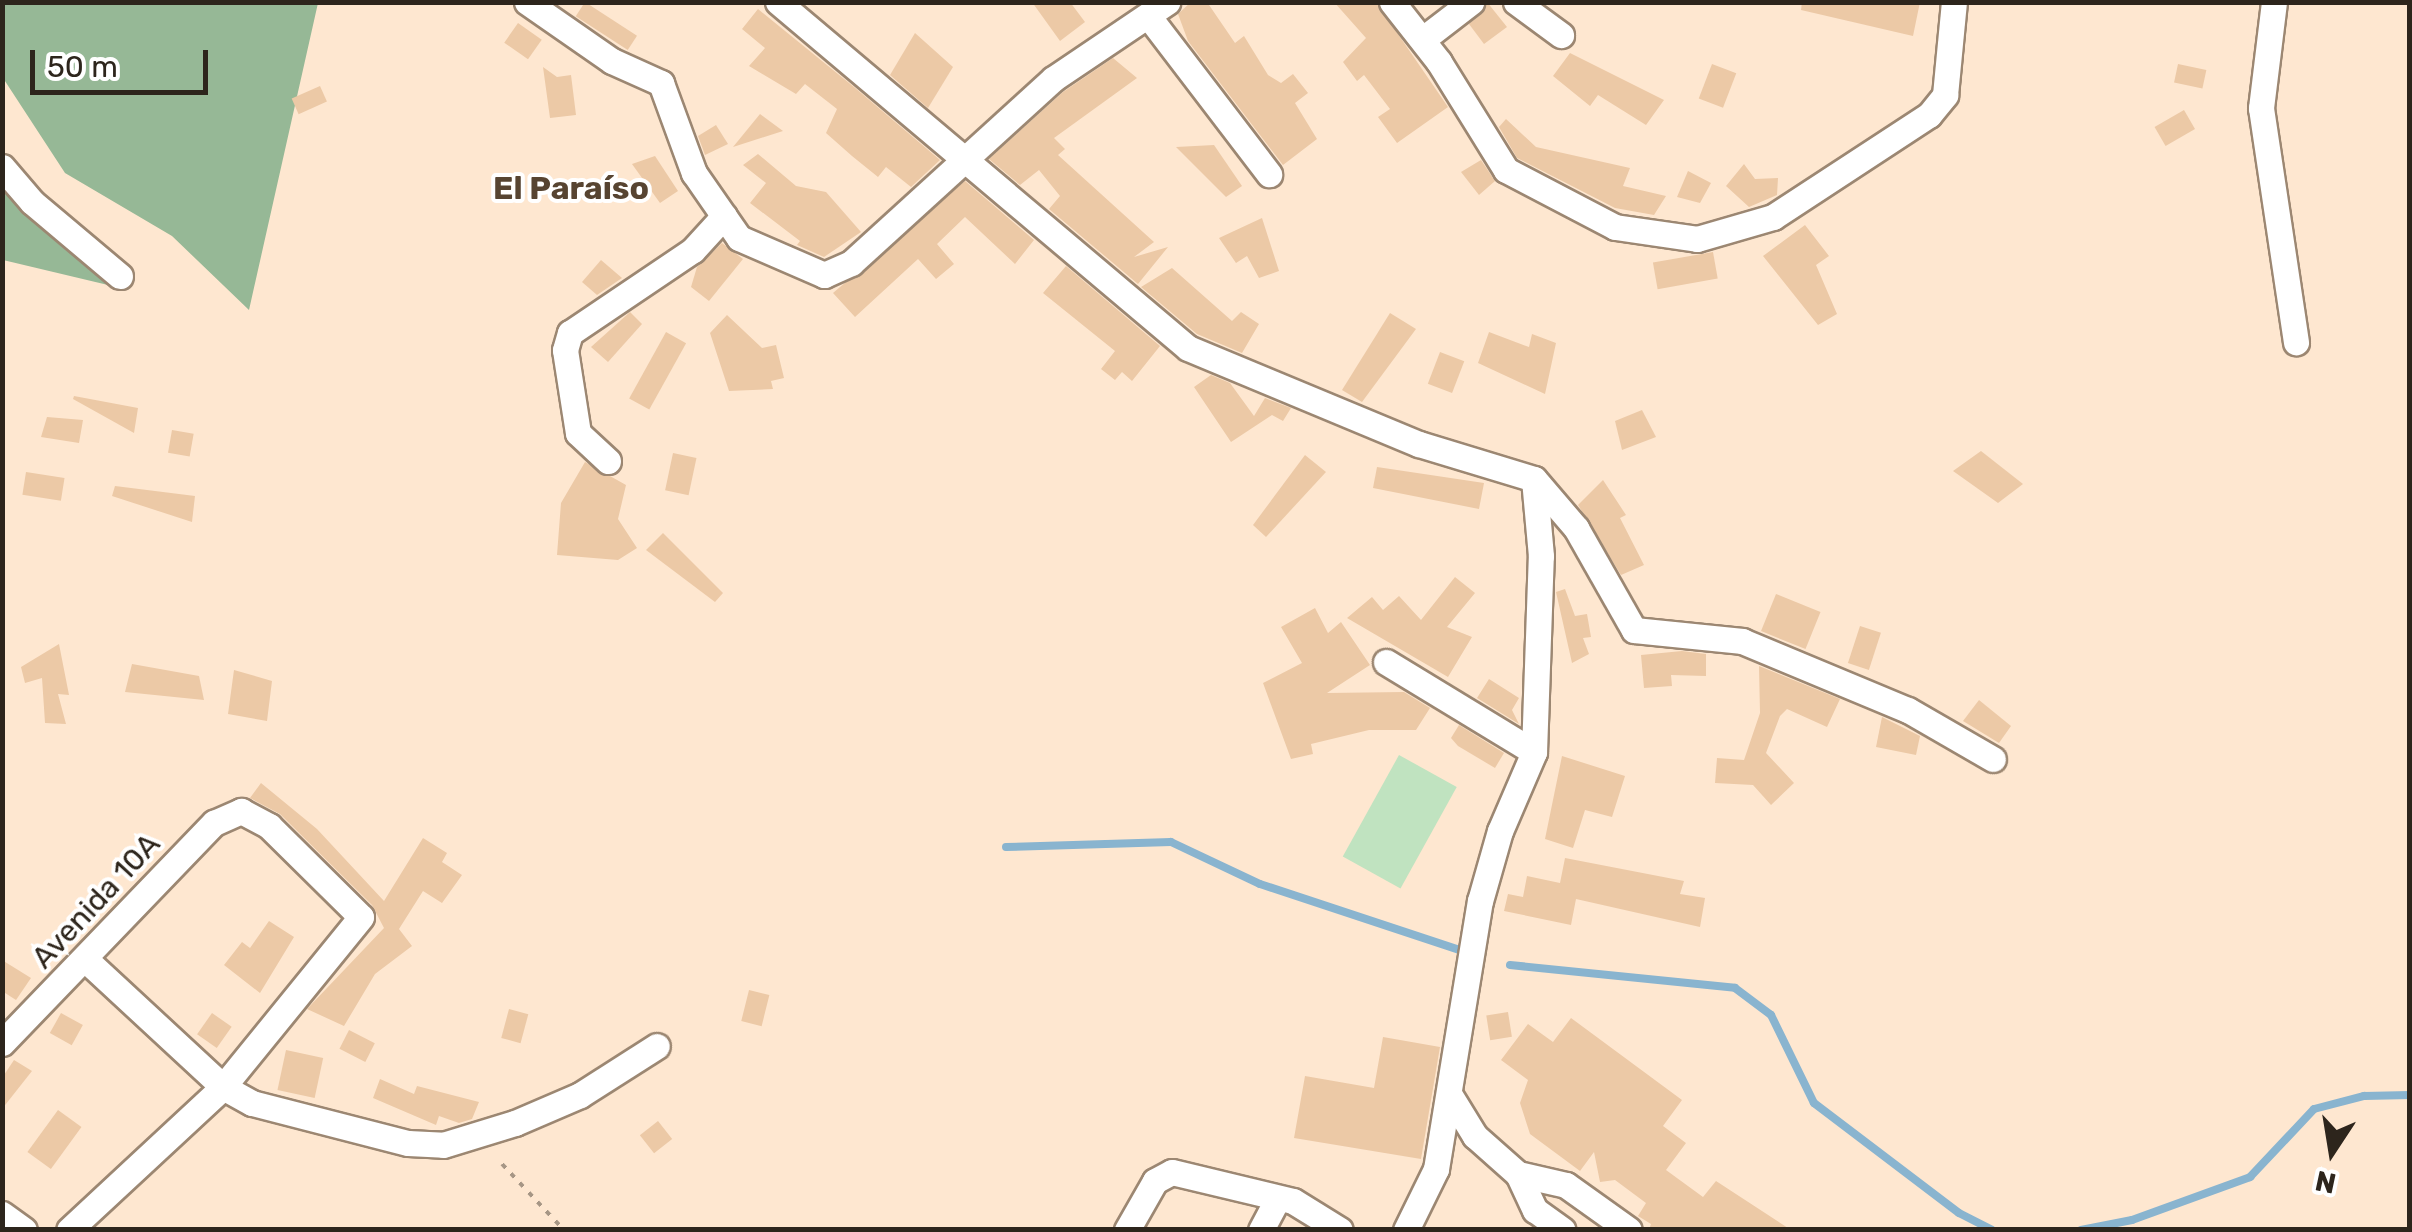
<!DOCTYPE html>
<html>
<head>
<meta charset="utf-8">
<style>
  body { margin:0 }
  #map { position:relative; width:2412px; height:1232px; overflow:hidden; background:#fee7d0; font-family:Rubik,sans-serif }
  div>[style] { position:absolute }
  [style*='--x'] { left:calc(var(--x)*1px); top:calc(var(--y)*1px); width:calc(var(--w)*1px); rotate:calc(var(--a)*1deg) }
  .green>* { inset:0; background:#c0e3c0; transform-origin:0 0 }
  .forest>* { inset:0; background:#96b896 }
  .stream>* { height:8px; margin:-4px; padding:0 4px; transform-origin:4px; border-radius:4px; background:#89b4cf }
  .building>* { inset:0; background:#ecc9a6; transform-origin:0 0 }
  .path>* { height:4px; margin-top:-2px; transform-origin:0; background:repeating-linear-gradient(90deg,#a69685 0 5px,transparent 0 13px) }
  .roads { filter:drop-shadow(2px 0 #9c8772) drop-shadow(-2px 0 #9c8772) drop-shadow(0 2px #9c8772) drop-shadow(0 -2px #9c8772) }
  .street>* { height:25px; margin:-12.5px; padding:0 12.5px; transform-origin:12.5px; border-radius:12.5px; background:#fff }
  span { translate:-50% -50%; white-space:nowrap; text-align:center; line-height:1.15; -webkit-text-stroke:8px #fff; paint-order:stroke }
  .street-label { font-size:30px; color:#2d251c }
  .neighbourhood-label { font-size:32px; color:#574431; font-weight:700 }
  .frame { position:absolute; inset:0; border:5px solid #2d251c; pointer-events:none }
  .north { position:absolute; left:2282px; top:1102px; width:100px; height:100px; -webkit-text-stroke:8px #fff; paint-order:stroke; rotate:192deg; font-size:28px; font-weight:700; line-height:40px; text-align:center; color:#2d251c }
  .north::after { content:''; display:block; margin:auto; width:35px; height:45px; background:#2d251c; clip-path:polygon(50% 0,100% 100%,50% 72%,0 100%) }
  .scale { position:absolute; left:30px; top:50px; width:178px; height:45px; box-sizing:border-box; border:5px solid #2d251c; border-top:0; padding-left:12px; font-size:30px; line-height:35px; white-space:nowrap; color:#2d251c; -webkit-text-stroke:8px #fff; paint-order:stroke }
</style>
</head>
<body>
<div id="map">
  <div class="green">
    <div style="left:1399px;top:755px;width:66px;height:116px;rotate:29deg"></div>
  </div>
  <div class="forest">
    <div style="clip-path:polygon(3px 3px,318px 3px,249px 310px,172px 236px,65px 173px,3px 78px)"></div>
    <div style="clip-path:polygon(3px 188px,129px 290px,3px 260px)"></div>
  </div>
  <div class="stream">
    <div style="--x:1006;--y:847;--w:165;--a:-1.7"></div>
    <div style="--x:1171;--y:842;--w:98;--a:25.3"></div>
    <div style="--x:1260;--y:884;--w:217;--a:18.3"></div>
    <div style="--x:1510;--y:965;--w:226;--a:5.8"></div>
    <div style="--x:1735;--y:988;--w:45;--a:36.9"></div>
    <div style="--x:1771;--y:1015;--w:98;--a:64"></div>
    <div style="--x:1814;--y:1103;--w:182;--a:37.2"></div>
    <div style="--x:1959;--y:1213;--w:37;--a:27"></div>
    <div style="--x:2081;--y:1230;--w:52;--a:-11.1"></div>
    <div style="--x:2132;--y:1220;--w:126;--a:-20"></div>
    <div style="--x:2250;--y:1177;--w:93;--a:-46.7"></div>
    <div style="--x:2314;--y:1109;--w:52;--a:-14.6"></div>
    <div style="--x:2364;--y:1096;--w:46;--a:-1.2"></div>
  </div>
  <div class="building">
    <div style="left:585px;top:2px;width:62px;height:17px;rotate:33deg"></div>
    <div style="clip-path:polygon(1032px 2px,1070px 2px,1085px 22px,1060px 41px)"></div>
    <div style="clip-path:polygon(1191px 2px,1207px 2px,1235px 43px,1244px 36px,1268px 75px,1281px 83px,1293px 74px,1308px 93px,1295px 103px,1317px 139px,1283px 165px,1188px 41px,1178px 14px)"></div>
    <div style="clip-path:polygon(1334px 2px,1376px 2px,1448px 107px,1397px 143px,1378px 117px,1390px 109px,1364px 75px,1357px 81px,1343px 62px,1366px 38px)"></div>
    <div style="clip-path:polygon(1487px 2px,1507px 27px,1484px 44px,1469px 24px)"></div>
    <div style="clip-path:polygon(1802px 2px,1920px 2px,1913px 36px,1801px 10px)"></div>
    <div style="clip-path:polygon(758px 9px,854px 87px,940px 160px,911px 187px,886px 167px,878px 177px,852px 156px,826px 133px,837px 109px,805px 84px,796px 94px,749px 66px,765px 48px,742px 29px)"></div>
    <div style="left:518px;top:23px;width:29px;height:24px;rotate:35deg"></div>
    <div style="clip-path:polygon(915px 33px,953px 67px,928px 108px,890px 75px)"></div>
    <div style="clip-path:polygon(1570px 53px,1664px 100px,1646px 125px,1598px 95px,1590px 106px,1553px 76px)"></div>
    <div style="clip-path:polygon(1113px 58px,1137px 78px,1054px 138px,1065px 149px,1058px 155px,1154px 242px,1134px 257px,1168px 247px,1138px 284px,1049px 209px,1060px 196px,1039px 170px,1020px 185px,989px 159px,1063px 92px)"></div>
    <div style="left:1712px;top:64px;width:26px;height:37px;rotate:21deg"></div>
    <div style="left:2178px;top:64px;width:29px;height:19px;rotate:12deg"></div>
    <div style="clip-path:polygon(543px 67px,557px 77px,571px 75px,576px 115px,550px 118px)"></div>
    <div style="left:320px;top:86px;width:17px;height:31px;rotate:66deg"></div>
    <div style="left:2184px;top:110px;width:22px;height:34px;rotate:60deg"></div>
    <div style="clip-path:polygon(760px 114px,783px 131px,733px 147px)"></div>
    <div style="clip-path:polygon(1506px 119px,1536px 147px,1630px 168px,1623px 186px,1666px 196px,1654px 215px,1615px 208px,1517px 158px,1499px 127px)"></div>
    <div style="clip-path:polygon(716px 125px,728px 144px,705px 155px,698px 136px)"></div>
    <div style="clip-path:polygon(1214px 145px,1242px 186px,1226px 197px,1176px 147px)"></div>
    <div style="clip-path:polygon(758px 154px,796px 186px,826px 192px,861px 232px,824px 257px,797px 245px,800px 241px,750px 203px,766px 183px,743px 165px)"></div>
    <div style="clip-path:polygon(655px 156px,678px 191px,660px 203px,632px 164px)"></div>
    <div style="clip-path:polygon(1481px 160px,1495px 181px,1479px 195px,1461px 172px)"></div>
    <div style="clip-path:polygon(1744px 164px,1755px 179px,1778px 178px,1777px 195px,1749px 207px,1726px 186px)"></div>
    <div style="clip-path:polygon(1688px 171px,1711px 183px,1700px 203px,1677px 197px)"></div>
    <div style="clip-path:polygon(965px 181px,1034px 240px,1015px 264px,965px 217px,937px 244px,954px 264px,936px 279px,918px 259px,855px 317px,833px 293px)"></div>
    <div style="clip-path:polygon(1262px 218px,1279px 271px,1259px 278px,1247px 256px,1236px 263px,1219px 238px)"></div>
    <div style="clip-path:polygon(1805px 225px,1829px 256px,1816px 265px,1837px 314px,1818px 325px,1763px 256px)"></div>
    <div style="clip-path:polygon(722px 243px,743px 259px,709px 301px,691px 287px,697px 267px)"></div>
    <div style="left:1713px;top:252px;width:27px;height:61px;rotate:80deg"></div>
    <div style="clip-path:polygon(601px 260px,622px 278px,597px 295px,582px 282px)"></div>
    <div style="clip-path:polygon(1066px 266px,1160px 346px,1132px 381px,1122px 372px,1115px 380px,1101px 369px,1115px 351px,1043px 293px)"></div>
    <div style="clip-path:polygon(1172px 268px,1232px 321px,1241px 312px,1259px 324px,1242px 353px,1197px 334px,1141px 287px)"></div>
    <div style="clip-path:polygon(630px 312px,642px 324px,608px 362px,591px 347px)"></div>
    <div style="clip-path:polygon(1390px 313px,1416px 329px,1362px 402px,1342px 390px)"></div>
    <div style="clip-path:polygon(727px 315px,762px 348px,776px 345px,784px 378px,771px 381px,773px 389px,729px 391px,710px 333px)"></div>
    <div style="left:666px;top:332px;width:23px;height:76px;rotate:29deg"></div>
    <div style="clip-path:polygon(1489px 332px,1529px 347px,1532px 334px,1556px 343px,1545px 394px,1478px 363px)"></div>
    <div style="left:1440px;top:352px;width:26px;height:34px;rotate:21deg"></div>
    <div style="clip-path:polygon(1211px 375px,1230px 383px,1254px 416px,1265px 398px,1291px 408px,1283px 421px,1272px 415px,1231px 442px,1194px 387px)"></div>
    <div style="clip-path:polygon(74px 396px,138px 408px,134px 433px,73px 399px)"></div>
    <div style="clip-path:polygon(1642px 410px,1656px 437px,1622px 450px,1615px 421px)"></div>
    <div style="clip-path:polygon(47px 417px,83px 420px,79px 443px,41px 437px)"></div>
    <div style="left:172px;top:430px;width:22px;height:23px;rotate:10deg"></div>
    <div style="clip-path:polygon(1981px 451px,2023px 484px,1998px 503px,1953px 471px)"></div>
    <div style="left:673px;top:453px;width:24px;height:38px;rotate:12deg"></div>
    <div style="clip-path:polygon(1305px 455px,1326px 472px,1266px 537px,1253px 525px)"></div>
    <div style="clip-path:polygon(585px 462px,626px 485px,618px 519px,637px 548px,618px 560px,557px 555px,561px 503px)"></div>
    <div style="clip-path:polygon(1377px 467px,1484px 483px,1479px 509px,1373px 488px)"></div>
    <div style="left:26px;top:472px;width:39px;height:23px;rotate:9deg"></div>
    <div style="clip-path:polygon(1603px 480px,1626px 515px,1620px 518px,1644px 565px,1621px 575px,1578px 505px)"></div>
    <div style="clip-path:polygon(115px 486px,195px 496px,192px 522px,112px 496px)"></div>
    <div style="clip-path:polygon(663px 533px,723px 593px,715px 602px,646px 550px)"></div>
    <div style="clip-path:polygon(1455px 577px,1475px 593px,1447px 627px,1472px 637px,1448px 677px,1347px 618px,1372px 597px,1383px 610px,1399px 596px,1421px 620px)"></div>
    <div style="clip-path:polygon(1565px 589px,1575px 616px,1587px 614px,1591px 637px,1583px 638px,1589px 654px,1572px 663px,1556px 592px)"></div>
    <div style="left:1776px;top:594px;width:48px;height:40px;rotate:22deg"></div>
    <div style="clip-path:polygon(1315px 608px,1328px 633px,1341px 622px,1370px 665px,1327px 693px,1404px 692px,1430px 708px,1416px 730px,1369px 730px,1311px 744px,1313px 754px,1291px 759px,1263px 683px,1302px 663px,1281px 627px)"></div>
    <div style="left:1860px;top:626px;width:22px;height:39px;rotate:18deg"></div>
    <div style="clip-path:polygon(59px 644px,69px 695px,58px 694px,66px 724px,45px 723px,42px 678px,25px 683px,21px 667px)"></div>
    <div style="clip-path:polygon(1682px 651px,1706px 654px,1706px 676px,1671px 675px,1672px 686px,1644px 688px,1641px 655px)"></div>
    <div style="clip-path:polygon(132px 664px,199px 676px,204px 700px,125px 692px)"></div>
    <div style="clip-path:polygon(1759px 666px,1840px 699px,1827px 727px,1787px 709px,1780px 716px,1766px 753px,1794px 783px,1771px 805px,1753px 785px,1715px 783px,1717px 758px,1744px 760px,1760px 713px)"></div>
    <div style="clip-path:polygon(234px 670px,272px 681px,267px 721px,228px 714px)"></div>
    <div style="clip-path:polygon(1489px 679px,1519px 698px,1512px 710px,1519px 724px,1477px 698px)"></div>
    <div style="clip-path:polygon(1979px 700px,2011px 726px,1999px 743px,1963px 721px)"></div>
    <div style="clip-path:polygon(1882px 717px,1920px 736px,1916px 755px,1876px 747px)"></div>
    <div style="clip-path:polygon(1459px 725px,1504px 753px,1495px 768px,1458px 746px,1451px 738px)"></div>
    <div style="clip-path:polygon(1562px 756px,1625px 776px,1612px 817px,1585px 810px,1573px 848px,1545px 839px)"></div>
    <div style="clip-path:polygon(261px 783px,317px 829px,384px 901px,423px 838px,447px 853px,442px 862px,462px 875px,442px 903px,423px 891px,399px 929px,412px 946px,375px 974px,344px 1026px,307px 1009px,384px 928px,372px 905px,280px 814px,250px 798px)"></div>
    <div style="clip-path:polygon(1565px 858px,1684px 881px,1680px 894px,1705px 898px,1700px 927px,1576px 899px,1571px 925px,1504px 911px,1508px 894px,1523px 897px,1527px 876px,1560px 883px)"></div>
    <div style="clip-path:polygon(269px 921px,294px 937px,260px 993px,224px 965px,242px 942px,250px 948px)"></div>
    <div style="clip-path:polygon(2px 960px,31px 978px,16px 1000px,2px 991px)"></div>
    <div style="left:749px;top:990px;width:21px;height:32px;rotate:14deg"></div>
    <div style="left:509px;top:1009px;width:20px;height:30px;rotate:15deg"></div>
    <div style="left:1508px;top:1012px;width:25px;height:22px;rotate:81deg"></div>
    <div style="left:61px;top:1013px;width:25px;height:23px;rotate:29deg"></div>
    <div style="left:212px;top:1013px;width:24px;height:26px;rotate:35deg"></div>
    <div style="clip-path:polygon(1571px 1018px,1682px 1100px,1663px 1126px,1686px 1143px,1666px 1170px,1703px 1197px,1716px 1181px,1791px 1230px,1649px 1230px,1651px 1224px,1638px 1216px,1646px 1203px,1615px 1180px,1600px 1182px,1594px 1152px,1580px 1171px,1530px 1134px,1520px 1103px,1528px 1080px,1501px 1060px,1528px 1024px,1553px 1042px)"></div>
    <div style="left:349px;top:1030px;width:29px;height:21px;rotate:27deg"></div>
    <div style="clip-path:polygon(1383px 1037px,1440px 1047px,1421px 1159px,1294px 1138px,1305px 1076px,1374px 1088px)"></div>
    <div style="left:286px;top:1050px;width:38px;height:41px;rotate:12deg"></div>
    <div style="clip-path:polygon(14px 1060px,32px 1071px,2px 1109px,2px 1078px)"></div>
    <div style="clip-path:polygon(380px 1079px,414px 1094px,417px 1086px,479px 1102px,472px 1119px,459px 1123px,439px 1116px,436px 1125px,373px 1098px)"></div>
    <div style="left:58px;top:1110px;width:29px;height:52px;rotate:36deg"></div>
    <div style="left:658px;top:1121px;width:23px;height:23px;rotate:52deg"></div>
  </div>
  <div class="path">
    <div style="--x:502;--y:1164;--w:91;--a:46.8"></div>
  </div>
  <div class="roads">
    <div class="street">
      <div style="--x:527;--y:2;--w:103;--a:34.8"></div>
      <div style="--x:612;--y:61;--w:54;--a:24.2"></div>
      <div style="--x:661;--y:83;--w:96;--a:69.9"></div>
      <div style="--x:694;--y:173;--w:79;--a:55.3"></div>
      <div style="--x:739;--y:238;--w:93;--a:23.5"></div>
      <div style="--x:824;--y:275;--w:30;--a:-24"></div>
      <div style="--x:851;--y:263;--w:273;--a:-42.3"></div>
      <div style="--x:1053;--y:79;--w:138;--a:-34"></div>
      <div style="--x:778;--y:2;--w:536;--a:40.16"></div>
      <div style="--x:1188;--y:348;--w:250;--a:22.6"></div>
      <div style="--x:1419;--y:444;--w:120;--a:16.9"></div>
      <div style="--x:1534;--y:479;--w:65;--a:49.4"></div>
      <div style="--x:1576;--y:528;--w:117;--a:60.4"></div>
      <div style="--x:1634;--y:630;--w:109;--a:5.8"></div>
      <div style="--x:1742;--y:641;--w:180;--a:22.6"></div>
      <div style="--x:1908;--y:710;--w:98;--a:30"></div>
      <div style="--x:1392;--y:2;--w:76;--a:51.9"></div>
      <div style="--x:1439;--y:62;--w:127;--a:58.2"></div>
      <div style="--x:1506;--y:170;--w:123;--a:27.6"></div>
      <div style="--x:1615;--y:227;--w:83;--a:8.3"></div>
      <div style="--x:1697;--y:239;--w:79;--a:-16.1"></div>
      <div style="--x:1773;--y:217;--w:186;--a:-33.2"></div>
      <div style="--x:1929;--y:115;--w:26;--a:-51"></div>
      <div style="--x:1945;--y:95;--w:93;--a:-84.5"></div>
      <div style="--x:1516;--y:2;--w:56;--a:36.3"></div>
      <div style="--x:2274;--y:2;--w:107;--a:97"></div>
      <div style="--x:2261;--y:108;--w:237;--a:81.5"></div>
      <div style="--x:1149;--y:17;--w:198;--a:52.6"></div>
      <div style="--x:1423;--y:39;--w:61;--a:-37.6"></div>
      <div style="--x:2;--y:167;--w:46;--a:49.4"></div>
      <div style="--x:32;--y:202;--w:115;--a:40.1"></div>
      <div style="--x:608;--y:461;--w:41;--a:-137"></div>
      <div style="--x:578;--y:433;--w:84;--a:-98.9"></div>
      <div style="--x:565;--y:350;--w:18;--a:-74"></div>
      <div style="--x:570;--y:333;--w:148;--a:-34"></div>
      <div style="--x:693;--y:250;--w:46;--a:-47.6"></div>
      <div style="--x:1386;--y:662;--w:173;--a:31.3"></div>
      <div style="--x:85;--y:959;--w:188;--a:42.8"></div>
      <div style="--x:223;--y:1087;--w:33;--a:29"></div>
      <div style="--x:252;--y:1103;--w:161;--a:14.4"></div>
      <div style="--x:408;--y:1143;--w:35;--a:3"></div>
      <div style="--x:443;--y:1145;--w:75;--a:-17"></div>
      <div style="--x:515;--y:1123;--w:71;--a:-23.3"></div>
      <div style="--x:580;--y:1095;--w:91;--a:-32.5"></div>
      <div style="--x:2;--y:1043;--w:306;--a:-46.1"></div>
      <div style="--x:214;--y:823;--w:30;--a:-24"></div>
      <div style="--x:241;--y:811;--w:32;--a:28"></div>
      <div style="--x:269;--y:826;--w:129;--a:44.7"></div>
      <div style="--x:361;--y:917;--w:219;--a:129.1"></div>
      <div style="--x:223;--y:1087;--w:210;--a:137.1"></div>
      <div style="--x:1451;--y:1097;--w:46;--a:58.4"></div>
      <div style="--x:1475;--y:1136;--w:57;--a:41.5"></div>
      <div style="--x:1518;--y:1174;--w:40;--a:65"></div>
      <div style="--x:1535;--y:1210;--w:34;--a:36"></div>
      <div style="--x:1518;--y:1174;--w:49;--a:12.9"></div>
      <div style="--x:1566;--y:1185;--w:77;--a:35.5"></div>
      <div style="--x:2;--y:1214;--w:27;--a:36"></div>
      <div style="--x:1127;--y:1230;--w:56;--a:-60.3"></div>
      <div style="--x:1155;--y:1181;--w:19;--a:-28"></div>
      <div style="--x:1172;--y:1172;--w:124;--a:13.5"></div>
      <div style="--x:1293;--y:1201;--w:55;--a:31.7"></div>
      <div style="--x:1261;--y:1230;--w:36;--a:-62"></div>
      <div style="--x:1406;--y:1230;--w:68;--a:-63.8"></div>
      <div style="--x:1436;--y:1169;--w:272;--a:-80.7"></div>
      <div style="--x:1480;--y:901;--w:73;--a:-74.1"></div>
      <div style="--x:1500;--y:831;--w:86;--a:-66.7"></div>
      <div style="--x:1534;--y:752;--w:196;--a:-88"></div>
      <div style="--x:1541;--y:556;--w:77;--a:-95.2"></div>
    </div>
  </div>
  <div class="street-label">
    <span style="left:96px;top:901px;rotate:-47deg">Avenida 10A</span>
  </div>
  <div class="neighbourhood-label">
    <span style="left:571px;top:188px">El Paraíso</span>
  </div>
  <div class="frame"></div>
  <div class="north">N</div>
  <div class="scale">50 m</div>
</div>
</body>
</html>
